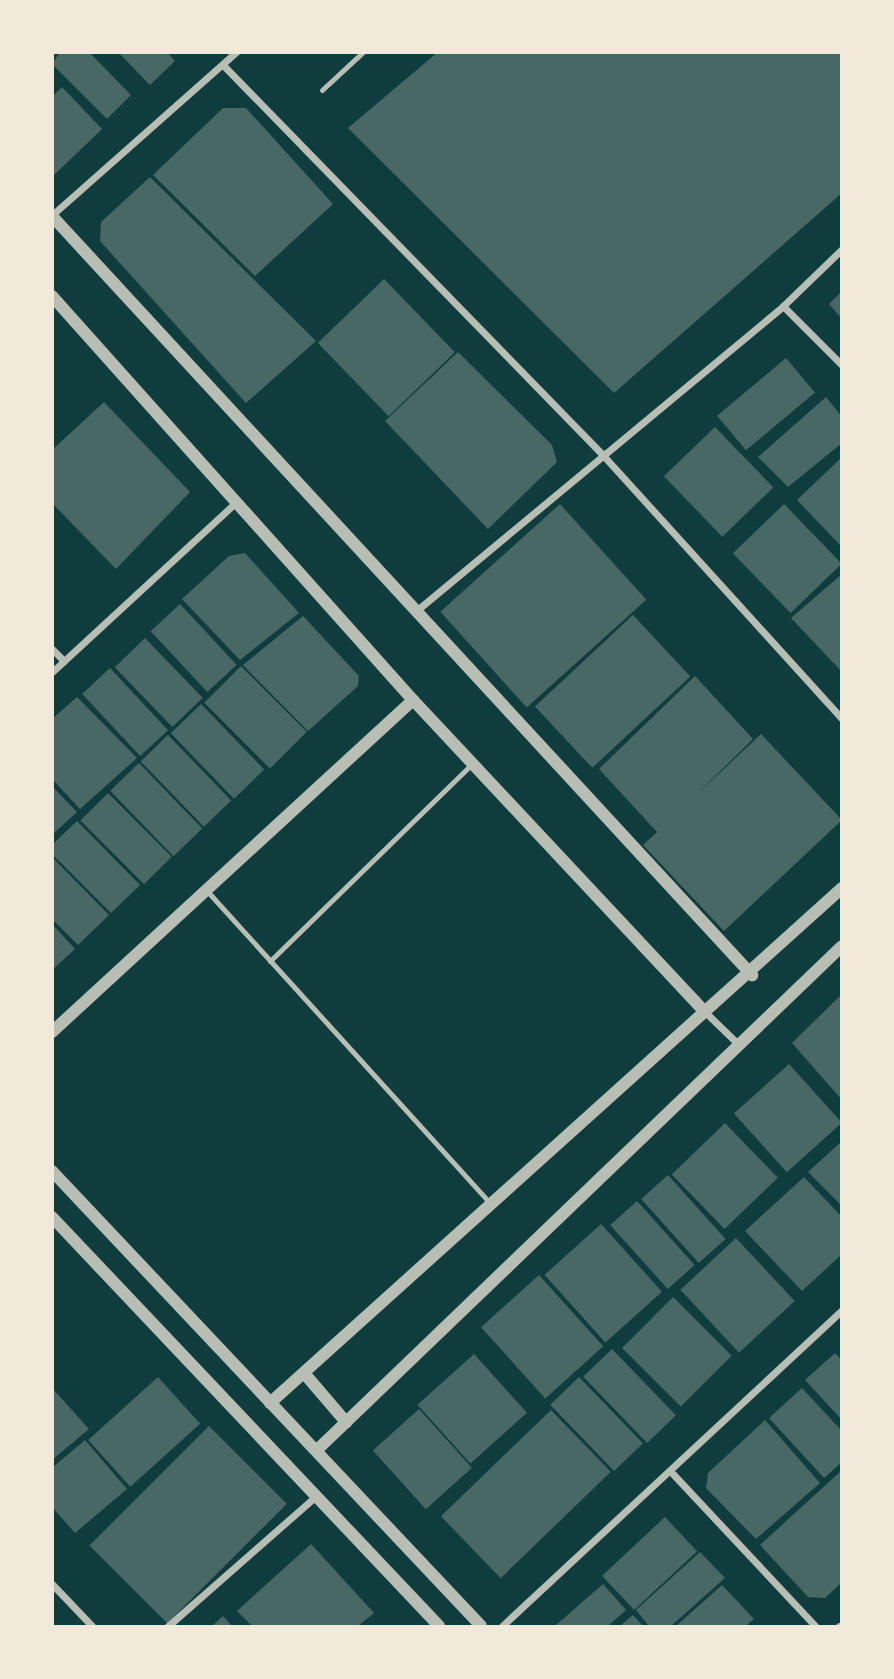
<!DOCTYPE html>
<html>
<head>
<meta charset="utf-8">
<style>
  body { margin:0 }
  #map { position:relative; width:894px; height:1679px; overflow:hidden; background:#0f3d3e; font-family:Rubik,sans-serif }
  div>[style] { position:absolute }
  [style*='--x'] { left:calc(var(--x)*1px); top:calc(var(--y)*1px); width:calc(var(--w)*1px); rotate:calc(var(--a)*1deg) }
  .building>* { inset:0; background:#486865; transform-origin:0 0 }
  .service>* { height:5px; margin:-2.5px; padding:0 2.5px; transform-origin:2.5px; border-radius:2.5px; background:#b8beb3 }
  .minor>* { height:7px; margin:-3.5px; padding:0 3.5px; transform-origin:3.5px; border-radius:3.5px; background:#b8beb3 }
  .tertiary>* { height:12px; margin:-6px; padding:0 6px; transform-origin:6px; border-radius:6px; background:#b8beb3 }
  span { translate:-50% -50%; white-space:nowrap; text-align:center; line-height:1.15; -webkit-text-stroke:5px #f1e9da; paint-order:stroke }
  .frame { position:absolute; inset:0; border:54px solid #f1e9da; pointer-events:none }
</style>
</head>
<body>
<div id="map">
  <div class="building">
    <div style="clip-path:polygon(60px 52px,89px 52px,131px 95px,107px 119px,52px 64px)"></div>
    <div style="clip-path:polygon(118px 52px,167px 52px,175px 61px,150px 85px)"></div>
    <div style="clip-path:polygon(438px 52px,842px 52px,842px 193px,614px 393px,348px 128px)"></div>
    <div style="clip-path:polygon(62px 87px,102px 129px,52px 177px,52px 97px)"></div>
    <div style="clip-path:polygon(223px 108px,246px 108px,333px 204px,255px 276px,153px 175px)"></div>
    <div style="clip-path:polygon(150px 177px,316px 341px,246px 403px,100px 241px,101px 222px)"></div>
    <div style="left:384px;top:279px;width:102px;height:92px;rotate:46deg"></div>
    <div style="clip-path:polygon(842px 291px,842px 319px,829px 304px)"></div>
    <div style="clip-path:polygon(458px 352px,552px 445px,557px 462px,488px 529px,385px 421px)"></div>
    <div style="left:786px;top:358px;width:45px;height:90px;rotate:50deg"></div>
    <div style="clip-path:polygon(826px 397px,842px 417px,842px 443px,788px 487px,758px 457px)"></div>
    <div style="clip-path:polygon(104px 402px,190px 492px,116px 569px,52px 503px,52px 450px)"></div>
    <div style="left:715px;top:427px;width:84px;height:71px;rotate:46deg"></div>
    <div style="clip-path:polygon(842px 457px,842px 547px,797px 500px)"></div>
    <div style="left:560px;top:504px;width:129px;height:161px;rotate:48deg"></div>
    <div style="left:784px;top:504px;width:83px;height:71px;rotate:46deg"></div>
    <div style="clip-path:polygon(245px 553px,299px 613px,240px 660px,182px 599px,229px 556px)"></div>
    <div style="clip-path:polygon(842px 574px,842px 672px,791px 618px)"></div>
    <div style="left:180px;top:604px;width:83px;height:40px;rotate:47deg"></div>
    <div style="left:633px;top:615px;width:84px;height:134px;rotate:47deg"></div>
    <div style="clip-path:polygon(303px 616px,359px 676px,358px 686px,308px 731px,243px 665px)"></div>
    <div style="left:145px;top:638px;width:83px;height:42px;rotate:46deg"></div>
    <div style="left:241px;top:666px;width:93px;height:52px;rotate:45deg"></div>
    <div style="left:110px;top:668px;width:85px;height:38px;rotate:47deg"></div>
    <div style="clip-path:polygon(695px 676px,753px 739px,693px 798px,761px 734px,842px 820px,724px 931px,643px 845px,657px 832px,599px 769px)"></div>
    <div style="clip-path:polygon(77px 697px,137px 758px,80px 809px,52px 779px,52px 719px)"></div>
    <div style="left:201px;top:704px;width:91px;height:42px;rotate:46deg"></div>
    <div style="left:168px;top:735px;width:91px;height:38px;rotate:46deg"></div>
    <div style="left:139px;top:763px;width:91px;height:40px;rotate:46deg"></div>
    <div style="clip-path:polygon(52px 786px,77px 812px,52px 835px)"></div>
    <div style="left:108px;top:793px;width:90px;height:39px;rotate:45deg"></div>
    <div style="clip-path:polygon(77px 821px,140px 885px,111px 913px,52px 854px,52px 845px)"></div>
    <div style="clip-path:polygon(52px 857px,109px 915px,78px 945px,52px 919px)"></div>
    <div style="clip-path:polygon(52px 924px,75px 949px,52px 970px)"></div>
    <div style="clip-path:polygon(842px 994px,842px 1100px,792px 1043px)"></div>
    <div style="left:789px;top:1064px;width:79px;height:74px;rotate:48deg"></div>
    <div style="left:725px;top:1123px;width:76px;height:74px;rotate:46deg"></div>
    <div style="clip-path:polygon(842px 1141px,842px 1206px,808px 1172px)"></div>
    <div style="left:668px;top:1175px;width:86px;height:36px;rotate:48deg"></div>
    <div style="clip-path:polygon(804px 1177px,842px 1217px,842px 1254px,802px 1291px,745px 1231px)"></div>
    <div style="left:637px;top:1201px;width:86px;height:36px;rotate:48deg"></div>
    <div style="left:601px;top:1224px;width:91px;height:76px;rotate:48deg"></div>
    <div style="left:736px;top:1238px;width:86px;height:76px;rotate:47deg"></div>
    <div style="left:539px;top:1275px;width:96px;height:78px;rotate:48deg"></div>
    <div style="left:673px;top:1297px;width:83px;height:72px;rotate:45deg"></div>
    <div style="left:612px;top:1349px;width:92px;height:40px;rotate:46deg"></div>
    <div style="clip-path:polygon(835px 1353px,842px 1360px,842px 1420px,805px 1380px)"></div>
    <div style="left:474px;top:1354px;width:79px;height:76px;rotate:48deg"></div>
    <div style="left:158px;top:1377px;width:63px;height:94px;rotate:48deg"></div>
    <div style="left:579px;top:1377px;width:92px;height:40px;rotate:46deg"></div>
    <div style="clip-path:polygon(52px 1388px,89px 1429px,52px 1460px)"></div>
    <div style="clip-path:polygon(802px 1388px,842px 1431px,842px 1462px,824px 1478px,769px 1418px)"></div>
    <div style="left:419px;top:1409px;width:79px;height:62px;rotate:48deg"></div>
    <div style="left:551px;top:1410px;width:86px;height:153px;rotate:46deg"></div>
    <div style="clip-path:polygon(765px 1420px,820px 1483px,756px 1539px,706px 1488px,708px 1473px)"></div>
    <div style="left:209px;top:1426px;width:110px;height:169px;rotate:45deg"></div>
    <div style="clip-path:polygon(85px 1440px,127px 1489px,75px 1533px,52px 1507px,52px 1468px)"></div>
    <div style="clip-path:polygon(842px 1470px,842px 1582px,825px 1598px,808px 1597px,760px 1545px)"></div>
    <div style="left:665px;top:1517px;width:47px;height:86px;rotate:47deg"></div>
    <div style="clip-path:polygon(311px 1544px,374px 1613px,358px 1626px,252px 1626px,237px 1611px)"></div>
    <div style="clip-path:polygon(700px 1552px,725px 1578px,671px 1626px,649px 1626px,636px 1610px)"></div>
    <div style="clip-path:polygon(603px 1584px,626px 1610px,608px 1626px,555px 1626px)"></div>
    <div style="clip-path:polygon(722px 1585px,754px 1619px,746px 1626px,676px 1626px)"></div>
    <div style="clip-path:polygon(633px 1615px,643px 1626px,620px 1626px)"></div>
    <div style="clip-path:polygon(223px 1616px,232px 1626px,212px 1626px)"></div>
  </div>
  <div class="service">
    <div style="--x:322;--y:90;--w:56;--a:-42.8"></div>
    <div style="--x:208;--y:892;--w:420;--a:47.8"></div>
    <div style="--x:270;--y:961;--w:282;--a:-44.3"></div>
  </div>
  <div class="minor">
    <div style="--x:223;--y:65;--w:542;--a:45.75"></div>
    <div style="--x:601;--y:453;--w:359;--a:47.8"></div>
    <div style="--x:52;--y:215;--w:246;--a:-41.5"></div>
    <div style="--x:783;--y:306;--w:83;--a:45"></div>
    <div style="--x:416;--y:611;--w:477;--a:-39.7"></div>
    <div style="--x:783;--y:306;--w:82;--a:-44"></div>
    <div style="--x:52;--y:649;--w:17;--a:45"></div>
    <div style="--x:52;--y:672;--w:252;--a:-42.7"></div>
    <div style="--x:703;--y:1010;--w:46;--a:44.1"></div>
    <div style="--x:673;--y:1474;--w:208;--a:46.9"></div>
    <div style="--x:52;--y:1584;--w:58;--a:46.4"></div>
    <div style="--x:168;--y:1626;--w:198;--a:-41.3"></div>
    <div style="--x:502;--y:1626;--w:464;--a:-42.9"></div>
    <div style="--x:839;--y:1626;--w:3;--a:-18"></div>
  </div>
  <div class="tertiary">
    <div style="--x:52;--y:216;--w:1033;--a:47.32"></div>
    <div style="--x:52;--y:296;--w:542;--a:48.22"></div>
    <div style="--x:413;--y:700;--w:423;--a:46.9"></div>
    <div style="--x:52;--y:1032;--w:490;--a:-42.6"></div>
    <div style="--x:52;--y:1171;--w:625;--a:46.68"></div>
    <div style="--x:52;--y:1217;--w:563;--a:46.58"></div>
    <div style="--x:304;--y:1373;--w:65;--a:49.4"></div>
    <div style="--x:270;--y:1403;--w:770;--a:-42"></div>
    <div style="--x:318;--y:1449;--w:726;--a:-43.83"></div>
  </div>
  <div class="frame"></div>
</div>
</body>
</html>
